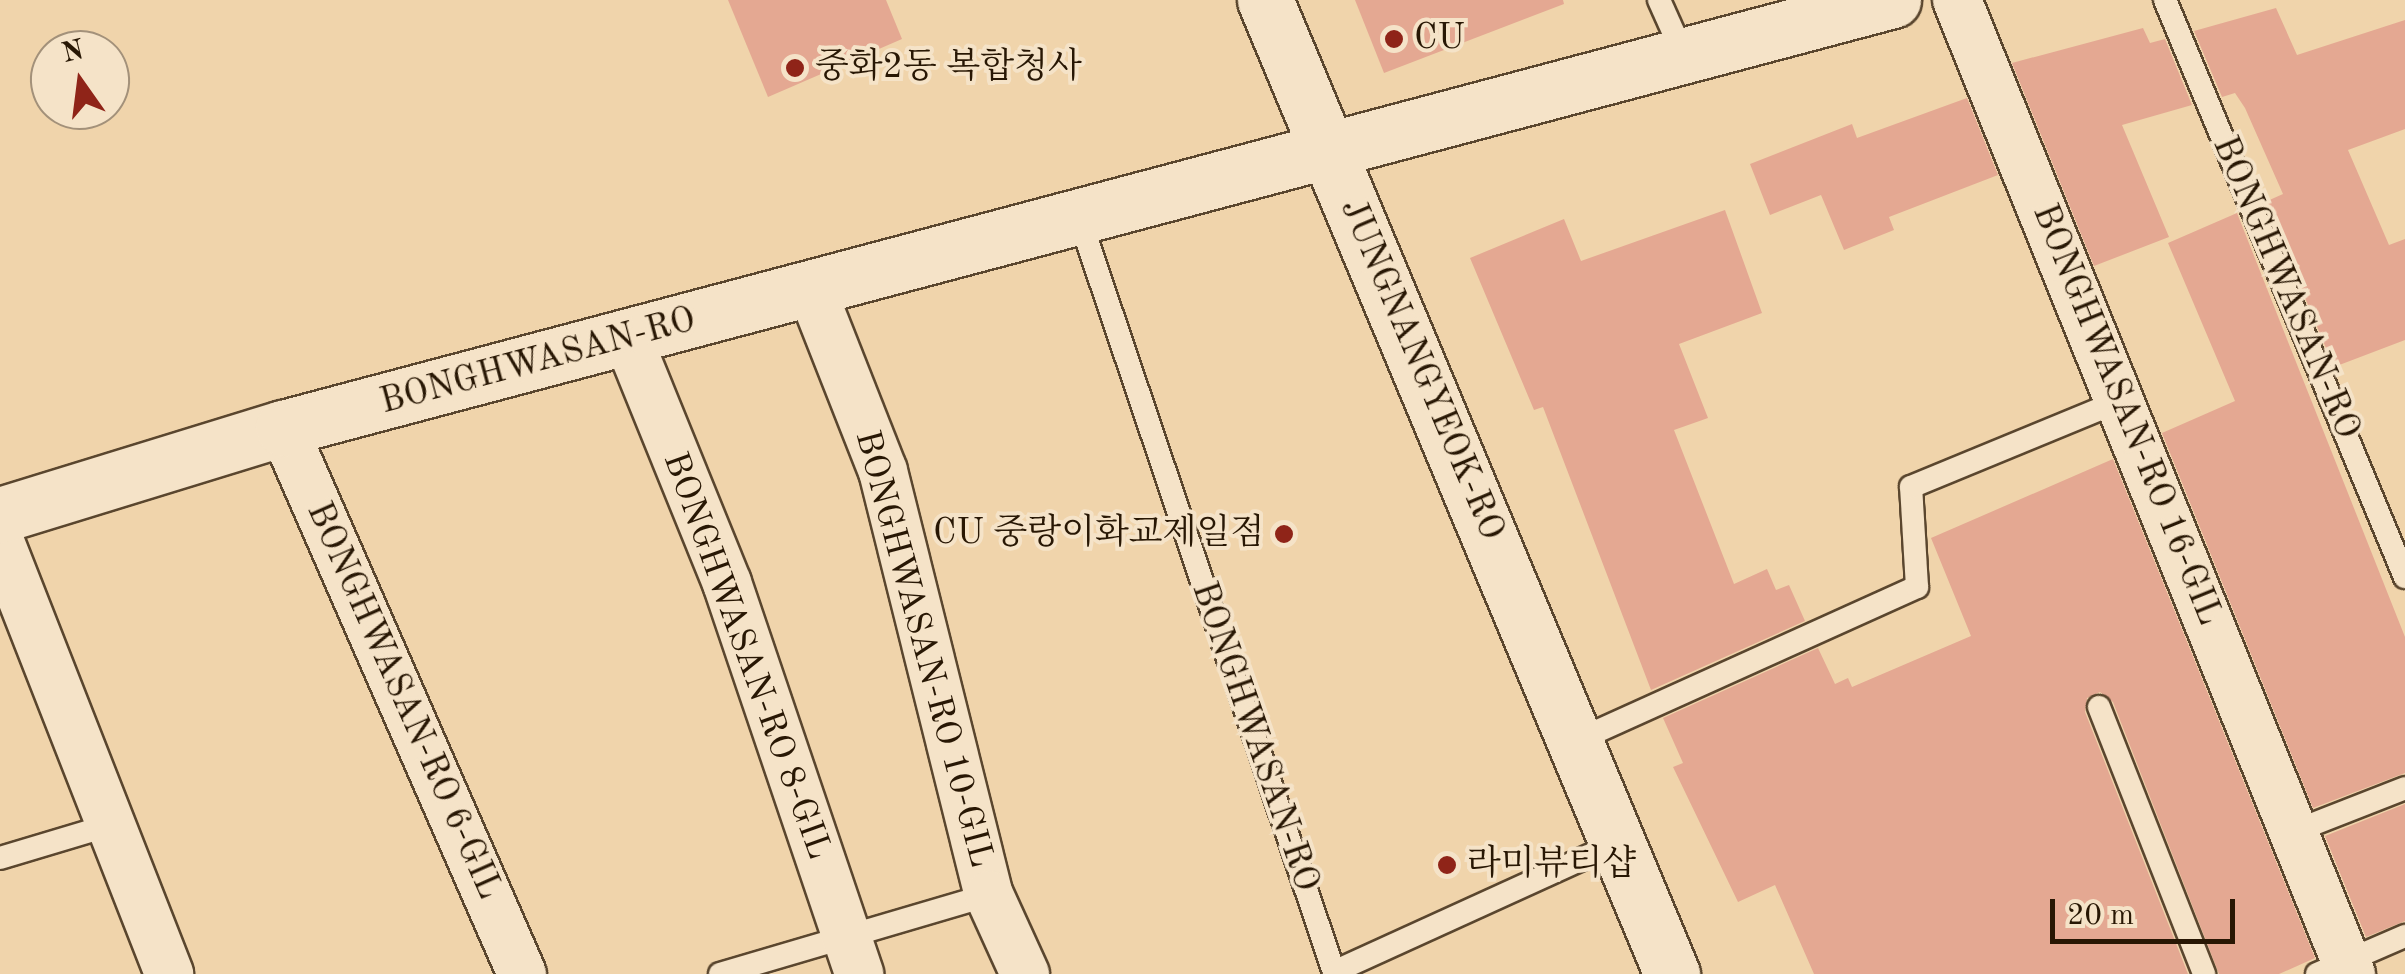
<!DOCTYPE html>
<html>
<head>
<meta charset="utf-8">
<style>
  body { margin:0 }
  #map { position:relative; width:2405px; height:974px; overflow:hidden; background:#f0d4ab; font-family:"Old Standard TT","Noto Serif KR",serif }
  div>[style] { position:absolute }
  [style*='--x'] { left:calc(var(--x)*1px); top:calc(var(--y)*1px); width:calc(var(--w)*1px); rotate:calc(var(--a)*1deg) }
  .building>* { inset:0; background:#e4a892 }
  .roads { filter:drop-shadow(2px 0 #5a462e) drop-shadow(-2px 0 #5a462e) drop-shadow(0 2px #5a462e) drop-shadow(0 -2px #5a462e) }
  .lane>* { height:22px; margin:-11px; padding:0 11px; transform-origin:11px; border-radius:11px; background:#f5e3c8 }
  .street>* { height:48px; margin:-24px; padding:0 24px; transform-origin:24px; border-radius:24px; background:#f5e3c8 }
  .secondary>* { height:55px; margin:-27.5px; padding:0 27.5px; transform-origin:27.5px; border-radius:27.5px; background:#f5e3c8 }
  .dots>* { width:28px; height:28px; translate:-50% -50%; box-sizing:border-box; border:5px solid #f5e3c8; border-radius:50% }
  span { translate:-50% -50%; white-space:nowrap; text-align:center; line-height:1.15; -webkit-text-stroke:8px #f5e3c8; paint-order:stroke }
  .poi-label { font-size:35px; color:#281704 }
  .left { translate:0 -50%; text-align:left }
  .right { translate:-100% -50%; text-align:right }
  .street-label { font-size:35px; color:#281704 }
  .north { position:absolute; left:30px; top:30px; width:100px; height:100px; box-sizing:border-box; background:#f5e3c8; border:2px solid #a3917a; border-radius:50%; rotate:346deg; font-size:28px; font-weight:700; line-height:40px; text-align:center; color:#281704 }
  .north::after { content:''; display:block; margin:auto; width:35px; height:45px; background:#8f2418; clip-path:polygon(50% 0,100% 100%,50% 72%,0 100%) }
  .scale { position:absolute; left:2050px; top:899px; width:185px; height:45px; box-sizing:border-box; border:5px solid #281704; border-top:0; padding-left:12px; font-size:30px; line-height:35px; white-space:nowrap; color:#281704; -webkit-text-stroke:8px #f5e3c8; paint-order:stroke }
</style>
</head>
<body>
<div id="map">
  <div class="building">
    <div style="clip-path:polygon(728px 0,886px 0,902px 39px,768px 97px)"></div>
    <div style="clip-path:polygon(1355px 0,1563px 0,1564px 4px,1384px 73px)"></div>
    <div style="clip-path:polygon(2276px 8px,2297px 55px,2405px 20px,2405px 129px,2348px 150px,2389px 245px,2405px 239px,2405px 340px,2334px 367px,2265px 202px,2283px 194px,2245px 108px,2235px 93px,2222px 97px,2194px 31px)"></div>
    <div style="clip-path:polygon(2143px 28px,2150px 43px,2165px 39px,2192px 105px,2122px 125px,2169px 237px,2094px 266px,2012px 63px)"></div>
    <div style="clip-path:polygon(1967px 98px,1998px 175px,1889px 217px,1894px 230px,1844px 250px,1821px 195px,1770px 215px,1750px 164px,1852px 124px,1857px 138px)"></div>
    <div style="clip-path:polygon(1725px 210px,1762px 313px,1679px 344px,1708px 418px,1674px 430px,1734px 584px,1767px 569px,1776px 590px,1789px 585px,1805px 621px,1651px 690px,1543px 407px,1534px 410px,1470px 258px,1564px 219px,1581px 261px)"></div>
    <div style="clip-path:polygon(2237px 213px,2405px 637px,2405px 773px,2313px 808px,2162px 433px,2235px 401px,2168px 243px)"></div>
    <div style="clip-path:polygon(2113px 459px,2315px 958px,2279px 974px,2219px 974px,2113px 702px,2100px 692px,2087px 698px,2085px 712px,2188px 974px,1814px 974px,1775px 885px,1738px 902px,1673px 767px,1683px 763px,1663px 718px,1818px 648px,1835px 684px,1848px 678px,1852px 687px,1971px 636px,1931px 538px)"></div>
    <div style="clip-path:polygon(2405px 804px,2405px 921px,2366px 937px,2325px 836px)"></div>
  </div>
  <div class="roads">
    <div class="lane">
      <div style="--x:1659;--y:0;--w:61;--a:65.9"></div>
      <div style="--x:2165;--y:0;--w:625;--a:67.42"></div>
      <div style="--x:1079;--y:217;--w:797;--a:71.34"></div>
      <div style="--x:1334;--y:972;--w:311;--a:-24.5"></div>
      <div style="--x:2099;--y:707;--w:287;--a:68.5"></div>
      <div style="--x:1578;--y:740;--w:372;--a:-24.3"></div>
      <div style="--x:1917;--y:587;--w:100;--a:-93.4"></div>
      <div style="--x:1911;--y:487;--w:228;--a:-22.4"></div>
      <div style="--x:2293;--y:832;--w:120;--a:-21.4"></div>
      <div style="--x:0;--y:858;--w:115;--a:-16.7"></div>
      <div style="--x:720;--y:974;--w:280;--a:-16.4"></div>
      <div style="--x:2317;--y:974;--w:96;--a:-23.4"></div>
    </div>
    <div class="street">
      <div style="--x:1957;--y:0;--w:1051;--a:67.98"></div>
      <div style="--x:812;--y:291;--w:193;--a:68.5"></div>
      <div style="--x:883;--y:471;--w:437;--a:76"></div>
      <div style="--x:989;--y:895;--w:87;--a:65.5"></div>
      <div style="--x:628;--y:339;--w:263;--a:67.9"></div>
      <div style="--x:727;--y:583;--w:413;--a:71.3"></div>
      <div style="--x:283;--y:428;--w:596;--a:66.36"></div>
      <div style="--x:0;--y:542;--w:464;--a:68.6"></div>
    </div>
    <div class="secondary">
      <div style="--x:1265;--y:0;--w:1056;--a:67.32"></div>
      <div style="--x:0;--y:515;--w:296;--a:-17.1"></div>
      <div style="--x:283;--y:428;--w:1666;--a:-14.89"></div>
    </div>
  </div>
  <div class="dots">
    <div style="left:1394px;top:39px;background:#8f2418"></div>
    <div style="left:795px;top:68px;background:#8f2418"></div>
    <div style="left:1284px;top:534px;background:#8f2418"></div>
    <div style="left:1447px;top:865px;background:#8f2418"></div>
  </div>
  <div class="poi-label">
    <span class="left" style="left:1414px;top:39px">CU</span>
    <span class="left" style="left:815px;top:68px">중화2동 복합청사</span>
    <span class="right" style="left:1264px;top:534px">CU 중랑이화교제일점</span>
    <span class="left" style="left:1467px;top:865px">라미뷰티샵</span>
  </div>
  <div class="street-label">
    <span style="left:2285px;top:288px;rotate:67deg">BONGHWASAN-RO</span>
    <span style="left:538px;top:362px;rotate:-15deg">BONGHWASAN-RO</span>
    <span style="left:1421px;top:370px;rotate:67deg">JUNGNANGYEOK-RO</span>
    <span style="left:2126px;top:415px;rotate:68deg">BONGHWASAN-RO 16-GIL</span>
    <span style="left:923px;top:649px;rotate:75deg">BONGHWASAN-RO 10-GIL</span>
    <span style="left:746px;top:656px;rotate:70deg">BONGHWASAN-RO 8-GIL</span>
    <span style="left:403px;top:701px;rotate:66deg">BONGHWASAN-RO 6-GIL</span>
    <span style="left:1254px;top:737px;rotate:71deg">BONGHWASAN-RO</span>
  </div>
  <div class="north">N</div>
  <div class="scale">20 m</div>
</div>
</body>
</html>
